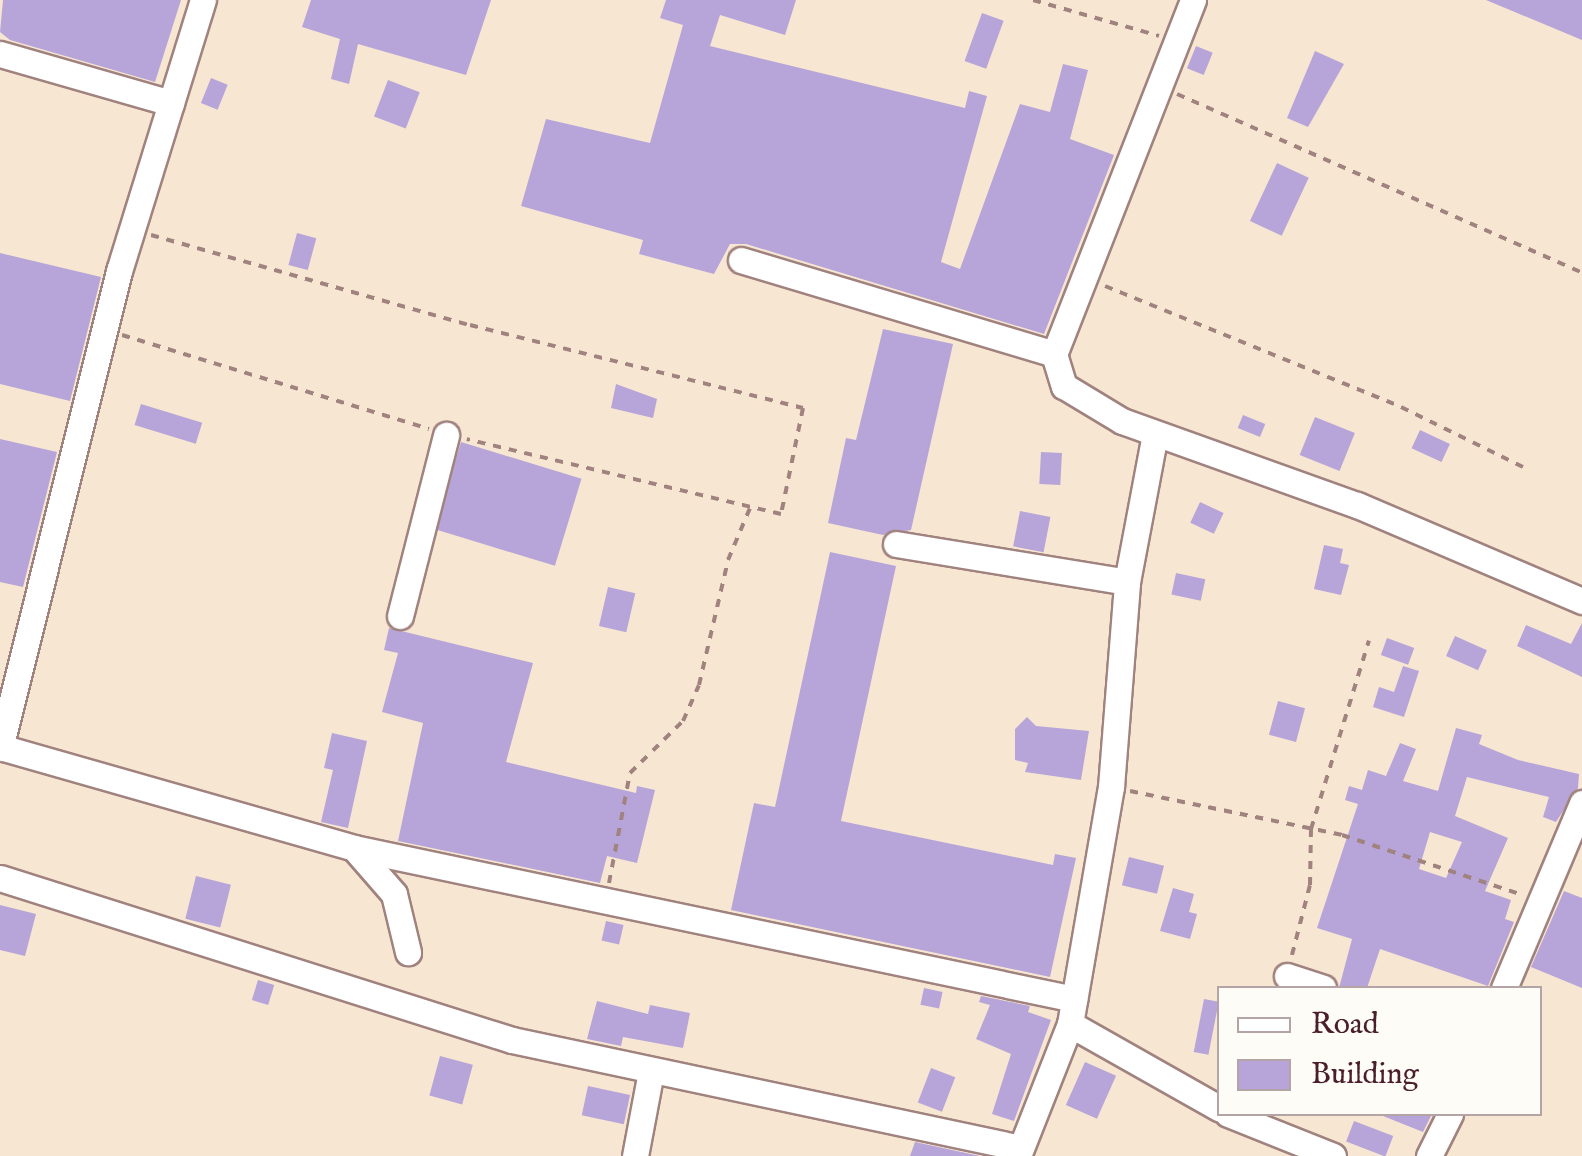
<!DOCTYPE html>
<html>
<head>
<meta charset="utf-8">
<style>
  body { margin:0 }
  #map { position:relative; width:1582px; height:1156px; overflow:hidden; background:#f7e6d2; font-family:"IM FELL English",serif }
  div>[style] { position:absolute }
  [style*='--x'] { left:calc(var(--x)*1px); top:calc(var(--y)*1px); width:calc(var(--w)*1px); rotate:calc(var(--a)*1deg) }
  .building>* { inset:0; background:#b7a5d9; transform-origin:0 0 }
  .path>* { height:4px; margin-top:-2px; transform-origin:0; background:repeating-linear-gradient(90deg,#a0827e 0 8px,transparent 0 16px) }
  .roads { filter:drop-shadow(2px 0 #a0827e) drop-shadow(-2px 0 #a0827e) drop-shadow(0 2px #a0827e) drop-shadow(0 -2px #a0827e) }
  .minor>* { height:25px; margin:-12.5px; padding:0 12.5px; transform-origin:12.5px; border-radius:12.5px; background:#fff }
  span { translate:-50% -50%; white-space:nowrap; text-align:center; line-height:1.15; -webkit-text-stroke:8px #fdfcf7; paint-order:stroke }
  .legend { position:absolute; left:1217px; top:986px; width:325px; height:130px; box-sizing:border-box; background:#fdfcf7; border:2px solid #b5a4a5; margin:0; padding:12px 18px; list-style:none; font-size:30px; color:#4a1f2b }
  .legend li { display:flex; align-items:center; gap:20px; height:50px }
  .legend b { width:50px; border:2px solid #b5a4a5 }
</style>
</head>
<body>
<div id="map">
  <div class="building">
    <div style="clip-path:polygon(3px 0,181px 0,155px 82px,10px 40px,0 32px)"></div>
    <div style="clip-path:polygon(311px 0,491px 0,466px 75px,358px 44px,349px 84px,331px 79px,340px 39px,302px 27px)"></div>
    <div style="clip-path:polygon(666px 0,796px 0,785px 35px,720px 15px,710px 46px,965px 108px,969px 91px,987px 96px,941px 262px,960px 269px,1020px 104px,1050px 112px,1063px 64px,1088px 70px,1070px 139px,1114px 155px,1044px 334px,746px 244px,730px 244px,714px 274px,639px 254px,643px 240px,521px 206px,546px 119px,650px 143px,683px 25px,660px 18px)"></div>
    <div style="clip-path:polygon(1486px 0,1582px 0,1582px 40px)"></div>
    <div style="left:982px;top:13px;width:23px;height:51px;rotate:20deg"></div>
    <div style="left:1196px;top:46px;width:18px;height:24px;rotate:22deg"></div>
    <div style="clip-path:polygon(1315px 51px,1344px 64px,1308px 127px,1287px 118px)"></div>
    <div style="left:211px;top:78px;width:18px;height:27px;rotate:22deg"></div>
    <div style="left:388px;top:80px;width:34px;height:39px;rotate:21deg"></div>
    <div style="left:1277px;top:163px;width:35px;height:64px;rotate:25deg"></div>
    <div style="left:297px;top:233px;width:20px;height:33px;rotate:15deg"></div>
    <div style="clip-path:polygon(0 253px,101px 277px,70px 401px,0 384px)"></div>
    <div style="clip-path:polygon(883px 329px,953px 344px,911px 530px,883px 535px,828px 523px,846px 438px,856px 440px)"></div>
    <div style="clip-path:polygon(616px 384px,657px 399px,653px 418px,611px 408px)"></div>
    <div style="left:141px;top:404px;width:64px;height:22px;rotate:17deg"></div>
    <div style="left:1243px;top:415px;width:24px;height:14px;rotate:22deg"></div>
    <div style="left:1315px;top:417px;width:43px;height:41px;rotate:22deg"></div>
    <div style="left:1420px;top:430px;width:33px;height:20px;rotate:25deg"></div>
    <div style="clip-path:polygon(0 439px,57px 452px,23px 587px,0 582px)"></div>
    <div style="left:461px;top:442px;width:126px;height:91px;rotate:17deg"></div>
    <div style="left:1041px;top:452px;width:21px;height:32px;rotate:3deg"></div>
    <div style="left:1200px;top:502px;width:26px;height:23px;rotate:25deg"></div>
    <div style="left:1020px;top:511px;width:31px;height:36px;rotate:11deg"></div>
    <div style="clip-path:polygon(1324px 545px,1343px 549px,1340px 563px,1349px 565px,1341px 595px,1314px 589px)"></div>
    <div style="clip-path:polygon(830px 552px,896px 566px,841px 821px,1053px 865px,1055px 854px,1076px 858px,1050px 977px,731px 910px,754px 803px,775px 807px)"></div>
    <div style="left:1176px;top:573px;width:30px;height:22px;rotate:12deg"></div>
    <div style="left:608px;top:587px;width:28px;height:40px;rotate:13deg"></div>
    <div style="clip-path:polygon(1582px 623px,1582px 677px,1517px 646px,1526px 625px,1571px 644px)"></div>
    <div style="clip-path:polygon(389px 628px,533px 663px,506px 762px,636px 793px,637px 786px,655px 790px,637px 863px,607px 856px,600px 883px,398px 841px,423px 723px,382px 712px,398px 653px,384px 650px)"></div>
    <div style="left:1455px;top:636px;width:35px;height:22px;rotate:24deg"></div>
    <div style="left:1387px;top:638px;width:29px;height:18px;rotate:20deg"></div>
    <div style="clip-path:polygon(1403px 666px,1419px 671px,1404px 717px,1373px 707px,1379px 687px,1394px 692px)"></div>
    <div style="left:1278px;top:701px;width:28px;height:35px;rotate:15deg"></div>
    <div style="clip-path:polygon(1027px 717px,1036px 726px,1089px 731px,1081px 780px,1025px 772px,1028px 763px,1015px 760px,1015px 729px)"></div>
    <div style="clip-path:polygon(evenodd,1456px 728px,1482px 735px,1479px 744px,1518px 760px,1579px 774px,1578px 788px,1556px 822px,1543px 817px,1549px 797px,1467px 777px,1455px 816px,1508px 838px,1485px 891px,1511px 900px,1505px 919px,1514px 922px,1488px 986px,1380px 949px,1367px 988px,1339px 988px,1352px 939px,1317px 928px,1358px 804px,1345px 800px,1349px 786px,1362px 790px,1368px 770px,1386px 776px,1400px 743px,1416px 749px,1403px 781px,1438px 791px,1456px 728px,1430px 832px,1462px 842px,1446px 878px,1419px 869px,1430px 832px)"></div>
    <div style="clip-path:polygon(332px 733px,367px 741px,348px 828px,321px 822px,333px 770px,324px 768px)"></div>
    <div style="left:1129px;top:857px;width:36px;height:29px;rotate:14deg"></div>
    <div style="left:196px;top:876px;width:36px;height:44px;rotate:14deg"></div>
    <div style="clip-path:polygon(1173px 888px,1194px 894px,1189px 912px,1197px 914px,1190px 939px,1160px 931px)"></div>
    <div style="clip-path:polygon(1564px 891px,1582px 898px,1582px 988px,1531px 967px)"></div>
    <div style="clip-path:polygon(0 905px,36px 914px,25px 956px,0 950px)"></div>
    <div style="left:606px;top:921px;width:18px;height:20px;rotate:13deg"></div>
    <div style="left:258px;top:980px;width:17px;height:21px;rotate:17deg"></div>
    <div style="left:924px;top:988px;width:19px;height:17px;rotate:12deg"></div>
    <div style="clip-path:polygon(981px 996px,1030px 1006px,1028px 1012px,1051px 1020px,1014px 1121px,992px 1114px,1011px 1054px,976px 1039px,990px 1005px,979px 1002px)"></div>
    <div style="left:1204px;top:999px;width:15px;height:54px;rotate:11deg"></div>
    <div style="clip-path:polygon(597px 1001px,648px 1014px,650px 1005px,690px 1013px,683px 1048px,623px 1037px,621px 1046px,587px 1039px)"></div>
    <div style="left:440px;top:1056px;width:34px;height:41px;rotate:15deg"></div>
    <div style="left:1085px;top:1062px;width:34px;height:47px;rotate:24deg"></div>
    <div style="left:931px;top:1068px;width:26px;height:37px;rotate:21deg"></div>
    <div style="left:588px;top:1086px;width:43px;height:30px;rotate:12deg"></div>
    <div style="clip-path:polygon(1378px 1114px,1432px 1114px,1423px 1132px)"></div>
    <div style="left:1354px;top:1121px;width:42px;height:22px;rotate:21deg"></div>
    <div style="clip-path:polygon(915px 1142px,980px 1156px,910px 1156px)"></div>
  </div>
  <div class="path">
    <div style="--x:1033;--y:0;--w:131;--a:15.9"></div>
    <div style="--x:1177;--y:94;--w:443;--a:23.8"></div>
    <div style="--x:151;--y:235;--w:331;--a:15.8"></div>
    <div style="--x:470;--y:325;--w:343;--a:14"></div>
    <div style="--x:803;--y:408;--w:108;--a:101.7"></div>
    <div style="--x:781;--y:514;--w:323;--a:-166.6"></div>
    <div style="--x:1105;--y:286;--w:320;--a:22.2"></div>
    <div style="--x:1401;--y:407;--w:136;--a:26.2"></div>
    <div style="--x:122;--y:335;--w:321;--a:17"></div>
    <div style="--x:1130;--y:791;--w:217;--a:11.7"></div>
    <div style="--x:1342;--y:835;--w:190;--a:18.4"></div>
    <div style="--x:609;--y:883;--w:112;--a:-79.2"></div>
    <div style="--x:630;--y:773;--w:74;--a:-44.5"></div>
    <div style="--x:683;--y:721;--w:39;--a:-66"></div>
    <div style="--x:699;--y:685;--w:128;--a:-76.9"></div>
    <div style="--x:728;--y:560;--w:56;--a:-67.1"></div>
    <div style="--x:1292;--y:955;--w:72;--a:-75.6"></div>
    <div style="--x:1310;--y:885;--w:56;--a:-89"></div>
    <div style="--x:1311;--y:829;--w:197;--a:-72.9"></div>
  </div>
  <div class="roads">
    <div class="minor">
      <div style="--x:1193;--y:0;--w:380;--a:111.4"></div>
      <div style="--x:1054;--y:354;--w:34;--a:73"></div>
      <div style="--x:1064;--y:386;--w:68;--a:31.1"></div>
      <div style="--x:1122;--y:421;--w:250;--a:19.7"></div>
      <div style="--x:1357;--y:505;--w:245;--a:23.1"></div>
      <div style="--x:0;--y:54;--w:178;--a:16"></div>
      <div style="--x:741;--y:260;--w:327;--a:16.7"></div>
      <div style="--x:896;--y:544;--w:234;--a:9.3"></div>
      <div style="--x:400;--y:616;--w:187;--a:-75.7"></div>
      <div style="--x:0;--y:747;--w:368;--a:15.9"></div>
      <div style="--x:354;--y:848;--w:736;--a:11.84"></div>
      <div style="--x:0;--y:748;--w:492;--a:-76"></div>
      <div style="--x:119;--y:271;--w:284;--a:-72.8"></div>
      <div style="--x:354;--y:848;--w:61;--a:49"></div>
      <div style="--x:394;--y:894;--w:60;--a:76.4"></div>
      <div style="--x:0;--y:878;--w:537;--a:17.56"></div>
      <div style="--x:512;--y:1040;--w:520;--a:11.98"></div>
      <div style="--x:1287;--y:976;--w:38;--a:18"></div>
      <div style="--x:1504;--y:988;--w:201;--a:-67.1"></div>
      <div style="--x:1070;--y:1024;--w:172;--a:29.5"></div>
      <div style="--x:1228;--y:1114;--w:113;--a:21.8"></div>
      <div style="--x:635;--y:1156;--w:86;--a:-79.3"></div>
      <div style="--x:1018;--y:1156;--w:142;--a:-68.5"></div>
      <div style="--x:1070;--y:1024;--w:241;--a:-80.2"></div>
      <div style="--x:1111;--y:787;--w:206;--a:-85.5"></div>
      <div style="--x:1127;--y:582;--w:151;--a:-79.3"></div>
      <div style="--x:1429;--y:1156;--w:47;--a:-63.4"></div>
    </div>
  </div>
  <ul class="legend">
  <li><b style="height:12px;background:#fff"></b>Road</li>
  <li><b style="height:28px;background:#b7a5d9"></b>Building</li>
  </ul>
</div>
</body>
</html>
